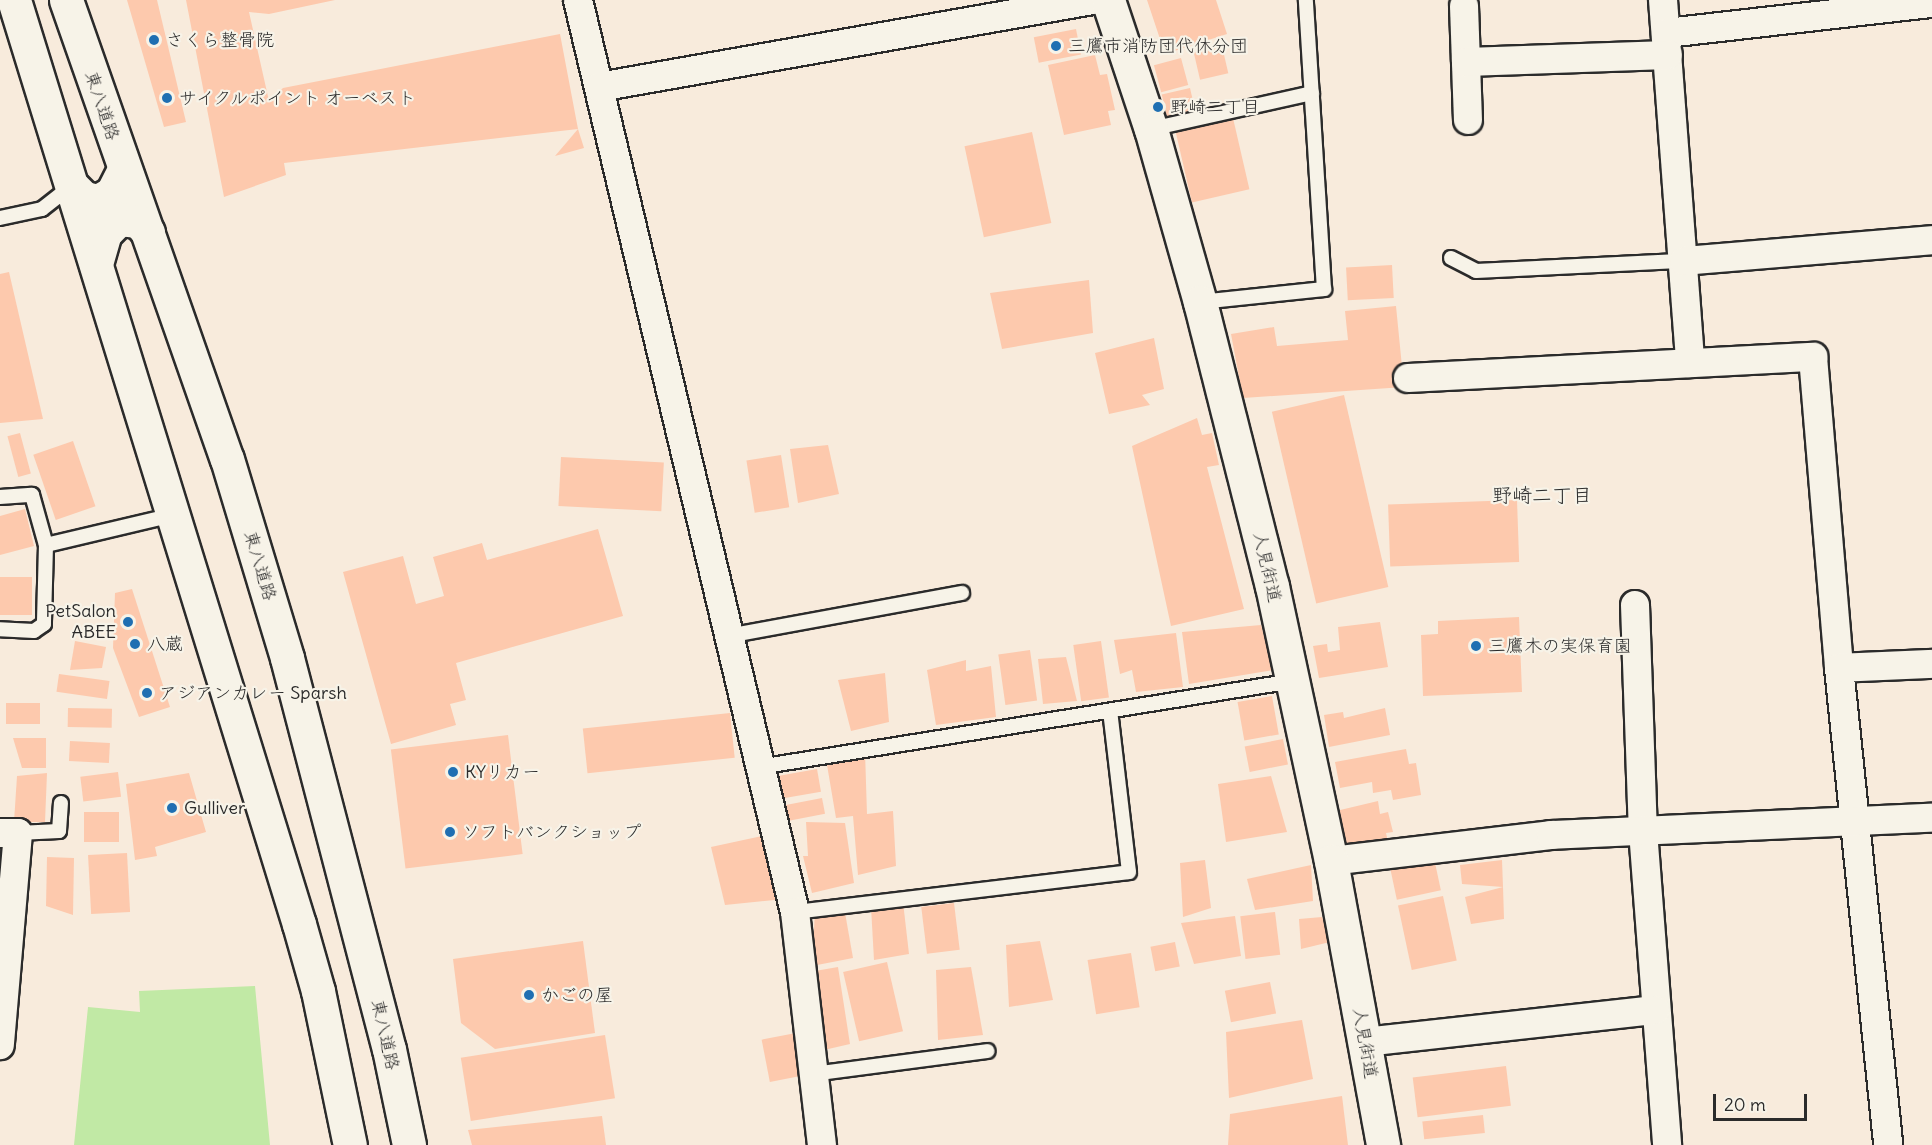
<!DOCTYPE html>
<html>
<head>
<meta charset="utf-8">
<style>
  body { margin:0 }
  #map { position:relative; width:1932px; height:1145px; overflow:hidden; background:#f8ebdc; font-family:Delius,"Klee One",sans-serif }
  div>[style] { position:absolute }
  [style*='--x'] { left:calc(var(--x)*1px); top:calc(var(--y)*1px); width:calc(var(--w)*1px); rotate:calc(var(--a)*1deg) }
  .green>* { inset:0; background:#c1e9a5 }
  .building>* { inset:0; background:#fdc9ad; transform-origin:0 0 }
  .roads { filter:drop-shadow(2px 0 #2b2b2b) drop-shadow(-2px 0 #2b2b2b) drop-shadow(0 2px #2b2b2b) drop-shadow(0 -2px #2b2b2b) }
  .service>* { height:14px; margin:-7px; padding:0 7px; transform-origin:7px; border-radius:7px; background:#f7f3e8 }
  .minor>* { height:28px; margin:-14px; padding:0 14px; transform-origin:14px; border-radius:14px; background:#f7f3e8 }
  .secondary>* { height:33px; margin:-16.5px; padding:0 16.5px; transform-origin:16.5px; border-radius:16.5px; background:#f7f3e8 }
  .primary>* { height:33px; margin:-16.5px; padding:0 16.5px; transform-origin:16.5px; border-radius:16.5px; background:#f7f3e8 }
  .dots>* { width:16px; height:16px; translate:-50% -50%; box-sizing:border-box; border:3px solid #f7f3e8; border-radius:50% }
  span { translate:-50% -50%; white-space:nowrap; text-align:center; line-height:1.15; -webkit-text-stroke:4.5px #f7f3e8; paint-order:stroke }
  .poi-label { font-size:18px; color:#2b2b2b }
  .left { translate:0 -50%; text-align:left }
  .right { translate:-100% -50%; text-align:right }
  .street-label { font-size:18px; color:#2b2b2b }
  .neighbourhood-label { font-size:20px; color:#2b2b2b }
  .scale { position:absolute; left:1713px; top:1094px; width:94px; height:27px; box-sizing:border-box; border:3px solid #2b2b2b; border-top:0; padding-left:8px; font-size:18px; line-height:21px; white-space:nowrap; color:#2b2b2b; -webkit-text-stroke:4px #f7f3e8; paint-order:stroke }
</style>
</head>
<body>
<div id="map">
  <div class="green">
    <div style="clip-path:polygon(255px 986px,270px 1145px,74px 1145px,88px 1007px,140px 1012px,139px 991px)"></div>
  </div>
  <div class="building">
    <div style="clip-path:polygon(127px 0,157px 0,186px 122px,164px 127px)"></div>
    <div style="clip-path:polygon(186px 0,335px 0,269px 14px,249px 12px,269px 101px,283px 88px,560px 34px,578px 129px,284px 163px,286px 175px,224px 197px)"></div>
    <div style="clip-path:polygon(1147px 0,1216px 0,1227px 34px,1165px 54px)"></div>
    <div style="left:1076px;top:29px;width:26px;height:43px;rotate:79deg"></div>
    <div style="left:1222px;top:46px;width:28px;height:29px;rotate:77deg"></div>
    <div style="clip-path:polygon(1095px 55px,1100px 75px,1107px 74px,1115px 110px,1108px 111px,1111px 125px,1064px 135px,1048px 65px)"></div>
    <div style="left:1181px;top:58px;width:28px;height:28px;rotate:75deg"></div>
    <div style="left:1190px;top:88px;width:28px;height:29px;rotate:77deg"></div>
    <div style="left:1233px;top:118px;width:73px;height:59px;rotate:77deg"></div>
    <div style="clip-path:polygon(578px 129px,584px 148px,555px 156px)"></div>
    <div style="left:1032px;top:132px;width:93px;height:69px;rotate:78deg"></div>
    <div style="left:1392px;top:265px;width:33px;height:46px;rotate:87deg"></div>
    <div style="clip-path:polygon(9px 272px,43px 419px,0 423px,0 274px)"></div>
    <div style="clip-path:polygon(1089px 280px,1093px 333px,1002px 349px,990px 293px)"></div>
    <div style="clip-path:polygon(1396px 306px,1404px 387px,1243px 398px,1231px 334px,1274px 327px,1277px 346px,1348px 340px,1345px 311px)"></div>
    <div style="clip-path:polygon(1154px 338px,1164px 389px,1142px 395px,1150px 405px,1109px 414px,1095px 353px)"></div>
    <div style="left:1344px;top:395px;width:197px;height:74px;rotate:77deg"></div>
    <div style="clip-path:polygon(1197px 418px,1202px 435px,1212px 433px,1219px 465px,1207px 467px,1244px 609px,1171px 626px,1132px 446px)"></div>
    <div style="left:20px;top:433px;width:42px;height:13px;rotate:75deg"></div>
    <div style="left:73px;top:441px;width:69px;height:42px;rotate:71deg"></div>
    <div style="clip-path:polygon(828px 445px,839px 494px,798px 503px,790px 449px)"></div>
    <div style="left:781px;top:455px;width:53px;height:35px;rotate:81deg"></div>
    <div style="left:561px;top:457px;width:103px;height:49px;rotate:3deg"></div>
    <div style="left:1517px;top:500px;width:62px;height:129px;rotate:88deg"></div>
    <div style="clip-path:polygon(25px 509px,34px 546px,0 555px,0 516px)"></div>
    <div style="clip-path:polygon(598px 529px,623px 616px,456px 663px,466px 700px,450px 704px,456px 725px,391px 744px,343px 572px,403px 556px,416px 604px,444px 596px,433px 557px,482px 543px,487px 560px)"></div>
    <div style="left:0;top:577px;width:32px;height:38px"></div>
    <div style="clip-path:polygon(132px 589px,170px 707px,139px 717px,113px 648px,115px 593px)"></div>
    <div style="clip-path:polygon(1519px 617px,1522px 692px,1423px 696px,1421px 635px,1438px 634px,1438px 621px)"></div>
    <div style="clip-path:polygon(1380px 622px,1388px 667px,1319px 678px,1313px 646px,1327px 644px,1328px 652px,1340px 650px,1338px 627px)"></div>
    <div style="clip-path:polygon(1261px 625px,1273px 670px,1189px 684px,1182px 632px)"></div>
    <div style="clip-path:polygon(1176px 633px,1183px 687px,1136px 692px,1132px 670px,1120px 674px,1114px 640px)"></div>
    <div style="clip-path:polygon(75px 641px,106px 647px,102px 668px,70px 670px)"></div>
    <div style="left:1101px;top:641px;width:57px;height:28px;rotate:82deg"></div>
    <div style="left:1030px;top:650px;width:51px;height:32px;rotate:82deg"></div>
    <div style="clip-path:polygon(1066px 657px,1077px 701px,1043px 704px,1038px 659px)"></div>
    <div style="clip-path:polygon(966px 660px,966px 671px,991px 666px,996px 717px,936px 725px,927px 670px)"></div>
    <div style="clip-path:polygon(885px 673px,889px 722px,851px 731px,838px 680px)"></div>
    <div style="left:59px;top:674px;width:51px;height:18px;rotate:8deg"></div>
    <div style="left:1272px;top:696px;width:39px;height:35px;rotate:80deg"></div>
    <div style="left:40px;top:703px;width:21px;height:34px;rotate:90deg"></div>
    <div style="left:68px;top:708px;width:44px;height:19px;rotate:1deg"></div>
    <div style="clip-path:polygon(1385px 708px,1390px 735px,1329px 747px,1324px 715px,1343px 712px,1344px 718px)"></div>
    <div style="left:730px;top:713px;width:45px;height:148px;rotate:84deg"></div>
    <div style="left:508px;top:735px;width:120px;height:118px;rotate:83deg"></div>
    <div style="clip-path:polygon(13px 738px,46px 738px,46px 768px,22px 768px)"></div>
    <div style="left:1283px;top:739px;width:26px;height:39px;rotate:79deg"></div>
    <div style="left:70px;top:741px;width:40px;height:20px;rotate:3deg"></div>
    <div style="clip-path:polygon(1406px 749px,1409px 764px,1416px 763px,1421px 795px,1393px 800px,1391px 790px,1373px 793px,1372px 782px,1340px 788px,1335px 762px)"></div>
    <div style="clip-path:polygon(865px 751px,867px 814px,893px 811px,896px 866px,858px 875px,853px 816px,836px 818px,826px 759px)"></div>
    <div style="left:817px;top:769px;width:23px;height:44px;rotate:80deg"></div>
    <div style="left:118px;top:772px;width:25px;height:38px;rotate:83deg"></div>
    <div style="clip-path:polygon(47px 773px,45px 822px,14px 822px,17px 776px)"></div>
    <div style="clip-path:polygon(189px 773px,206px 832px,155px 847px,157px 856px,135px 860px,126px 784px)"></div>
    <div style="clip-path:polygon(1271px 776px,1287px 832px,1226px 842px,1218px 784px)"></div>
    <div style="left:822px;top:798px;width:16px;height:42px;rotate:79deg"></div>
    <div style="clip-path:polygon(1378px 801px,1380px 814px,1388px 812px,1393px 832px,1386px 833px,1389px 846px,1347px 856px,1336px 811px)"></div>
    <div style="left:84px;top:812px;width:35px;height:30px"></div>
    <div style="clip-path:polygon(806px 822px,845px 823px,854px 883px,812px 893px,803px 856px,808px 856px)"></div>
    <div style="clip-path:polygon(762px 836px,784px 899px,725px 905px,711px 847px)"></div>
    <div style="left:127px;top:853px;width:59px;height:39px;rotate:87deg"></div>
    <div style="clip-path:polygon(47px 857px,74px 858px,73px 915px,46px 906px)"></div>
    <div style="left:1434px;top:858px;width:33px;height:45px;rotate:78deg"></div>
    <div style="clip-path:polygon(1205px 860px,1211px 908px,1183px 917px,1180px 863px)"></div>
    <div style="clip-path:polygon(1502px 860px,1503px 887px,1462px 884px,1460px 865px)"></div>
    <div style="clip-path:polygon(1311px 865px,1313px 901px,1255px 910px,1247px 879px)"></div>
    <div style="clip-path:polygon(1503px 887px,1504px 919px,1471px 924px,1465px 897px)"></div>
    <div style="left:1443px;top:896px;width:66px;height:46px;rotate:78deg"></div>
    <div style="clip-path:polygon(903px 902px,909px 954px,874px 960px,871px 907px)"></div>
    <div style="left:954px;top:903px;width:47px;height:33px;rotate:83deg"></div>
    <div style="clip-path:polygon(844px 907px,853px 958px,812px 966px,815px 911px)"></div>
    <div style="left:1275px;top:912px;width:43px;height:35px;rotate:83deg"></div>
    <div style="clip-path:polygon(1235px 916px,1241px 956px,1194px 964px,1181px 923px)"></div>
    <div style="clip-path:polygon(1322px 917px,1330px 942px,1301px 949px,1299px 919px)"></div>
    <div style="clip-path:polygon(583px 941px,595px 1033px,495px 1049px,461px 1023px,453px 959px)"></div>
    <div style="clip-path:polygon(1040px 941px,1053px 1000px,1009px 1007px,1006px 945px)"></div>
    <div style="left:1175px;top:942px;width:25px;height:25px;rotate:79deg"></div>
    <div style="left:1131px;top:953px;width:55px;height:44px;rotate:81deg"></div>
    <div style="left:887px;top:962px;width:71px;height:45px;rotate:77deg"></div>
    <div style="clip-path:polygon(838px 967px,850px 1044px,824px 1050px,815px 971px)"></div>
    <div style="clip-path:polygon(971px 967px,983px 1035px,938px 1040px,936px 970px)"></div>
    <div style="left:1270px;top:982px;width:32px;height:46px;rotate:79deg"></div>
    <div style="clip-path:polygon(1302px 1020px,1313px 1079px,1229px 1098px,1226px 1032px)"></div>
    <div style="left:796px;top:1033px;width:43px;height:35px;rotate:79deg"></div>
    <div style="left:605px;top:1035px;width:64px;height:146px;rotate:81deg"></div>
    <div style="left:1506px;top:1066px;width:40px;height:94px;rotate:83deg"></div>
    <div style="clip-path:polygon(1342px 1096px,1348px 1145px,1228px 1145px,1230px 1114px)"></div>
    <div style="left:1483px;top:1115px;width:18px;height:61px;rotate:84deg"></div>
    <div style="clip-path:polygon(602px 1116px,606px 1145px,472px 1145px,468px 1130px)"></div>
  </div>
  <div class="roads">
    <div class="service">
      <div style="--x:1151;--y:129;--w:165;--a:-12.6"></div>
      <div style="--x:0;--y:218;--w:43;--a:-12.1"></div>
      <div style="--x:42;--y:209;--w:36;--a:-38"></div>
      <div style="--x:1451;--y:258;--w:28;--a:27"></div>
      <div style="--x:1476;--y:271;--w:208;--a:-2.8"></div>
      <div style="--x:1200;--y:302;--w:125;--a:-6"></div>
      <div style="--x:1324;--y:289;--w:290;--a:-93.6"></div>
      <div style="--x:0;--y:497;--w:32;--a:-4"></div>
      <div style="--x:32;--y:495;--w:52;--a:74.4"></div>
      <div style="--x:46;--y:545;--w:79;--a:91.5"></div>
      <div style="--x:44;--y:624;--w:12;--a:145"></div>
      <div style="--x:34;--y:631;--w:34;--a:-177"></div>
      <div style="--x:46;--y:545;--w:130;--a:-13.3"></div>
      <div style="--x:727;--y:636;--w:239;--a:-10.4"></div>
      <div style="--x:759;--y:767;--w:541;--a:-9.15"></div>
      <div style="--x:18;--y:833;--w:41;--a:-2.8"></div>
      <div style="--x:59;--y:831;--w:28;--a:-86"></div>
      <div style="--x:795;--y:912;--w:336;--a:-6.8"></div>
      <div style="--x:1129;--y:872;--w:162;--a:-96.7"></div>
      <div style="--x:813;--y:1074;--w:176;--a:-7.5"></div>
    </div>
    <div class="minor">
      <div style="--x:578;--y:0;--w:937;--a:76.62"></div>
      <div style="--x:795;--y:912;--w:235;--a:83.4"></div>
      <div style="--x:1663;--y:0;--w:364;--a:85.7"></div>
      <div style="--x:1464;--y:6;--w:114;--a:88"></div>
      <div style="--x:1667;--y:33;--w:267;--a:-6.5"></div>
      <div style="--x:1466;--y:62;--w:202;--a:-2"></div>
      <div style="--x:599;--y:87;--w:500;--a:-10"></div>
      <div style="--x:1684;--y:261;--w:249;--a:-4.8"></div>
      <div style="--x:1408;--y:378;--w:406;--a:-3"></div>
      <div style="--x:1813;--y:357;--w:312;--a:85.2"></div>
      <div style="--x:1839;--y:668;--w:480;--a:84.1"></div>
      <div style="--x:1635;--y:605;--w:226;--a:88"></div>
      <div style="--x:1643;--y:831;--w:315;--a:85.6"></div>
      <div style="--x:1839;--y:668;--w:93;--a:-2.5"></div>
      <div style="--x:0;--y:833;--w:18;--a:0"></div>
      <div style="--x:18;--y:833;--w:213;--a:94.9"></div>
      <div style="--x:1331;--y:861;--w:222;--a:-6.7"></div>
      <div style="--x:1551;--y:835;--w:381;--a:-2.6"></div>
      <div style="--x:1365;--y:1042;--w:292;--a:-6.3"></div>
    </div>
    <div class="secondary">
      <div style="--x:1108;--y:0;--w:136;--a:71.6"></div>
      <div style="--x:1151;--y:129;--w:180;--a:74.2"></div>
      <div style="--x:1200;--y:302;--w:293;--a:75.8"></div>
      <div style="--x:1272;--y:586;--w:281;--a:77.9"></div>
      <div style="--x:1331;--y:861;--w:289;--a:79.6"></div>
    </div>
    <div class="primary">
      <div style="--x:14;--y:0;--w:967;--a:72.86"></div>
      <div style="--x:299;--y:924;--w:70;--a:74.2"></div>
      <div style="--x:318;--y:991;--w:157;--a:78.3"></div>
      <div style="--x:66;--y:0;--w:486;--a:70.7"></div>
      <div style="--x:227;--y:459;--w:208;--a:73.2"></div>
      <div style="--x:287;--y:658;--w:404;--a:75.4"></div>
      <div style="--x:389;--y:1049;--w:98;--a:78.2"></div>
      <div style="--x:72;--y:186;--w:17;--a:45"></div>
      <div style="--x:84;--y:198;--w:14;--a:12"></div>
      <div style="--x:98;--y:201;--w:16;--a:-30"></div>
      <div style="--x:112;--y:193;--w:27;--a:-63"></div>
      <div style="--x:96;--y:264;--w:32;--a:-74"></div>
      <div style="--x:105;--y:233;--w:20;--a:-45"></div>
      <div style="--x:119;--y:219;--w:19;--a:6"></div>
      <div style="--x:138;--y:221;--w:15;--a:48"></div>
    </div>
  </div>
  <div class="dots">
    <div style="left:154px;top:40px;background:#1f6fb2"></div>
    <div style="left:1056px;top:46px;background:#1f6fb2"></div>
    <div style="left:167px;top:98px;background:#1f6fb2"></div>
    <div style="left:1158px;top:107px;background:#1f6fb2"></div>
    <div style="left:128px;top:622px;background:#1f6fb2"></div>
    <div style="left:135px;top:644px;background:#1f6fb2"></div>
    <div style="left:1476px;top:646px;background:#1f6fb2"></div>
    <div style="left:147px;top:693px;background:#1f6fb2"></div>
    <div style="left:453px;top:772px;background:#1f6fb2"></div>
    <div style="left:172px;top:808px;background:#1f6fb2"></div>
    <div style="left:450px;top:832px;background:#1f6fb2"></div>
    <div style="left:529px;top:995px;background:#1f6fb2"></div>
  </div>
  <div class="poi-label">
    <span class="left" style="left:166px;top:40px">さくら整骨院</span>
    <span class="left" style="left:1068px;top:46px">三鷹市消防団代休分団</span>
    <span class="left" style="left:179px;top:98px">サイクルポイント オーベスト</span>
    <span class="left" style="left:1170px;top:107px">野崎二丁目</span>
    <span class="right" style="left:116px;top:622px">PetSalon<br>ABEE</span>
    <span class="left" style="left:147px;top:644px">八蔵</span>
    <span class="left" style="left:1488px;top:646px">三鷹木の実保育園</span>
    <span class="left" style="left:159px;top:693px">アジアンカレー Sparsh</span>
    <span class="left" style="left:465px;top:772px">KYリカー</span>
    <span class="left" style="left:184px;top:808px">Gulliver</span>
    <span class="left" style="left:462px;top:832px">ソフトバンクショップ</span>
    <span class="left" style="left:541px;top:995px">かごの屋</span>
  </div>
  <div class="street-label">
    <span style="left:102px;top:106px;rotate:71deg">東八道路</span>
    <span style="left:260px;top:566px;rotate:73deg">東八道路</span>
    <span style="left:1267px;top:567px;rotate:77deg">人見街道</span>
    <span style="left:385px;top:1035px;rotate:77deg">東八道路</span>
    <span style="left:1365px;top:1043px;rotate:80deg">人見街道</span>
  </div>
  <div class="neighbourhood-label">
    <span style="left:1542px;top:494px">野崎二丁目</span>
  </div>
  <div class="scale">20 m</div>
</div>
</body>
</html>
